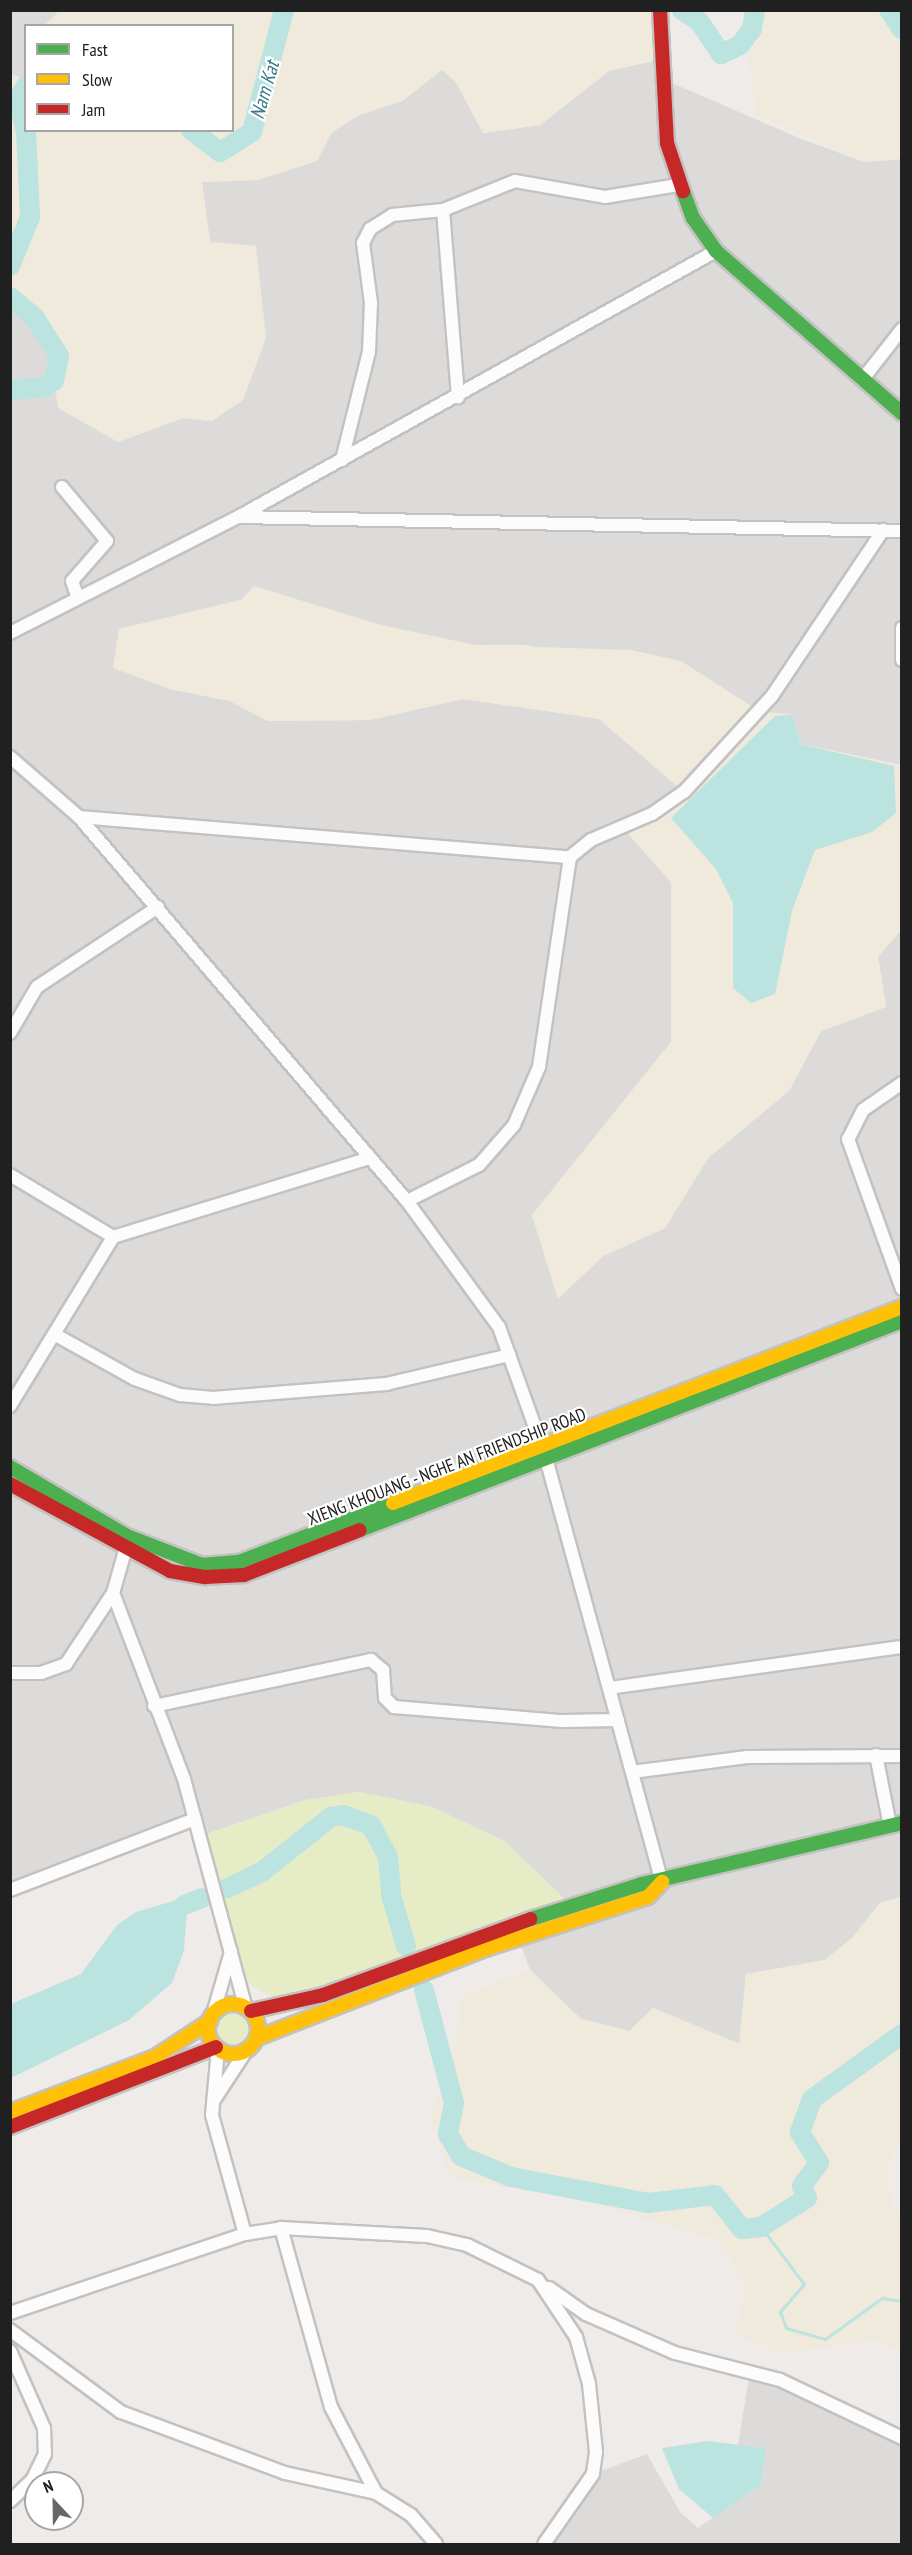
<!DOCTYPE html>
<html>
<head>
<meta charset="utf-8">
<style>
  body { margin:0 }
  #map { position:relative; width:912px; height:2555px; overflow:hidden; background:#eeebe9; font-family:"PT Sans Narrow",sans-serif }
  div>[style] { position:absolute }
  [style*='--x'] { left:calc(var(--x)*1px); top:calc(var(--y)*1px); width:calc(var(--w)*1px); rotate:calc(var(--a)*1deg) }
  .residential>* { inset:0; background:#dddbda }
  .farmland>* { inset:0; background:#efeadc }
  .grass>* { inset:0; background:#e5ecc6 }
  .round { border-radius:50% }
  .water>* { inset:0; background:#bbe3e0 }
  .stream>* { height:3px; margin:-1.5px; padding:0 1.5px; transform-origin:1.5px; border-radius:1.5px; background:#bbe3e0 }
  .river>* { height:20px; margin:-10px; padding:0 10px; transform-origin:10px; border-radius:10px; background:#bbe3e0 }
  .roads { filter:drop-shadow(2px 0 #c4c2c1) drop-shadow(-2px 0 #c4c2c1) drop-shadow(0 2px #c4c2c1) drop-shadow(0 -2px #c4c2c1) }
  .street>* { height:12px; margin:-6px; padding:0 6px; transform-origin:6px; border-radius:6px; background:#fcfcfc }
  .fast>* { height:14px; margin:-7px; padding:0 7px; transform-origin:7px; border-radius:7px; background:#4caf50 }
  .slow>* { height:14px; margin:-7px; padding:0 7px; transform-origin:7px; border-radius:7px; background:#ffc107 }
  .slow>.ring { margin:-7px; padding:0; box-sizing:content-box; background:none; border:14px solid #ffc107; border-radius:50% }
  .jam>* { height:14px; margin:-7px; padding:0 7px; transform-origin:7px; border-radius:7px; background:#c62828 }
  span { translate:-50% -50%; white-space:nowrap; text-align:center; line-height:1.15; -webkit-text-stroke:4.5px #fff; paint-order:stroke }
  .street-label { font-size:18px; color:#202020 }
  .water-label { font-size:20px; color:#3a798b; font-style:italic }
  .frame { position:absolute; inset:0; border:12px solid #202020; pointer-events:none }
  .legend { position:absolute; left:24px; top:24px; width:210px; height:108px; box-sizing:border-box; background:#fff; border:2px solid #a6a6a6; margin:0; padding:8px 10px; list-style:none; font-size:18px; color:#202020 }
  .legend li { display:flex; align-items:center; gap:12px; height:30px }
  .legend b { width:30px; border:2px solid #a6a6a6 }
  .north { position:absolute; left:24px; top:2471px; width:60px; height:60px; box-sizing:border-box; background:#fff; border:2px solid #a6a6a6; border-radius:50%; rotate:338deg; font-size:16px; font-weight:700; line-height:24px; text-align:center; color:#202020 }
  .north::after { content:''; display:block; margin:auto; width:21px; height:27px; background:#686766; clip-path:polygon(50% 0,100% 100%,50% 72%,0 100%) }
</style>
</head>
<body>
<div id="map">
  <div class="residential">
    <div style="clip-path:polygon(11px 11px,60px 11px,45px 25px,26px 26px,25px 80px,11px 74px)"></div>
    <div style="clip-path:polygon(662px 59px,663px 79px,799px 138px,864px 162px,901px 159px,901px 765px,800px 744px,793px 715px,775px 716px,526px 645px,475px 645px,241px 600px,119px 629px,170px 689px,230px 701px,268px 721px,370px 720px,463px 699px,548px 709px,599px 719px,684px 792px,622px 827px,671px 882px,671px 1042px,532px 1215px,558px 1298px,603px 1256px,665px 1228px,708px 1158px,789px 1091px,821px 1031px,886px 1007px,878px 956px,901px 930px,901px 1897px,880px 1903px,852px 1938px,825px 1960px,746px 1974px,740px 2044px,653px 2008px,629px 2031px,581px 2019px,530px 1970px,518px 1938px,571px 1905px,504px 1841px,432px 1807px,359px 1792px,306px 1800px,200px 1836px,195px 1819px,11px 1890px,10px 297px,51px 339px,59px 356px,54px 381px,118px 442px,183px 418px,212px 421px,210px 242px,202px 182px,257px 180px,317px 161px,331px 133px,359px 115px,402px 101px,442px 70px,456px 82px,483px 133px,540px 125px,609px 71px)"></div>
    <div style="clip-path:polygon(750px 2371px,901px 2438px,901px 2544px,544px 2544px,593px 2474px,647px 2454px,680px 2512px,698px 2528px,761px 2485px,766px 2448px,738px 2445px)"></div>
  </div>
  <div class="farmland">
    <div style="clip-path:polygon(60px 10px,660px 11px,662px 59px,609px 71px,540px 125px,483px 133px,456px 82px,442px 70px,402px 101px,359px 115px,331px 133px,317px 161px,257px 180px,202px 182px,210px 242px,256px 246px,266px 338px,243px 400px,212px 421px,183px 418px,118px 442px,58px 408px,54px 381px,59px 356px,35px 318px,11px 297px,10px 74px,25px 80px,26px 130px,232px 130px,232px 26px,45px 25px)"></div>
    <div style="clip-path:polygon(743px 11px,901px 11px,901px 159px,864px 162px,756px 115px)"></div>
    <div style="clip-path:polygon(254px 586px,381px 625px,475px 645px,631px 650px,681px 661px,759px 711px,793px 715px,800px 744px,901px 765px,901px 930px,878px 957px,886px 1007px,821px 1031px,789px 1091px,708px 1158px,665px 1228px,603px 1256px,558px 1299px,532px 1215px,671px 1042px,671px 882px,622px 827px,684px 791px,599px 719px,463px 699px,370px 720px,268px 721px,230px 701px,170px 689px,113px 668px,119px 629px,241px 600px)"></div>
    <div style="clip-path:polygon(901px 1897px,901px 2141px,886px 2169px,891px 2202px,901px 2214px,901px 2351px,876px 2340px,782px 2354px,736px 2333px,747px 2284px,718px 2240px,578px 2199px,450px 2177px,431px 2116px,455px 2050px,461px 1997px,530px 1970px,581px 2019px,629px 2031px,653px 2008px,739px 2044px,746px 1974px,825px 1960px,852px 1938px,880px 1903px)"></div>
  </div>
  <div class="grass">
    <div style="clip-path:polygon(359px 1792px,432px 1807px,504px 1841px,571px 1905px,323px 1995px,273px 1997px,251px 1985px,231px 1951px,200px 1836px,306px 1800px)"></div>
    <div class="round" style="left:218px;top:2014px;width:30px;height:30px"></div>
  </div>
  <div class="water">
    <div style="clip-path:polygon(793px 715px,800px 744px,894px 766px,896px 813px,872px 832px,815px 850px,792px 911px,775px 994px,751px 1003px,733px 988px,733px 903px,716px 869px,671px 818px,775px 716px)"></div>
    <div style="clip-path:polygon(180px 1899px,187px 1911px,184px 1950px,172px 1983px,129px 2020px,11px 2078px,11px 2004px,81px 1974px,117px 1925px,136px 1912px)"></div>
    <div style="clip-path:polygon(708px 2441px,766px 2448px,761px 2485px,713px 2518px,679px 2489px,662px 2448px)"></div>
  </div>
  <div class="stream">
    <div style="--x:761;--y:2227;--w:71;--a:53"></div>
    <div style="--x:804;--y:2284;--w:37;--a:131"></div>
    <div style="--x:780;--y:2312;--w:17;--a:69"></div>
    <div style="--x:786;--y:2328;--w:41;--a:15.8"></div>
    <div style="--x:825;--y:2339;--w:70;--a:-35.7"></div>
    <div style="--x:882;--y:2298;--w:20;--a:9"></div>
  </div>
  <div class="river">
    <div style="--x:682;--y:10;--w:20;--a:33"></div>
    <div style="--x:699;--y:21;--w:40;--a:56"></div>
    <div style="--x:721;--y:54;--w:21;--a:-25"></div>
    <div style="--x:740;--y:45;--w:20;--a:-53"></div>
    <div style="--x:752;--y:29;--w:19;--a:-81"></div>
    <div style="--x:889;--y:10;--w:23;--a:56"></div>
    <div style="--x:26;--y:86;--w:15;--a:122"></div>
    <div style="--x:18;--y:99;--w:32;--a:76"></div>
    <div style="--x:191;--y:130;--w:36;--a:37"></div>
    <div style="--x:220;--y:152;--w:38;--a:-32"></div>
    <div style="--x:252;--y:132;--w:126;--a:-75.3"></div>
    <div style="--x:10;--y:266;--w:53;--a:-67.8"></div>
    <div style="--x:30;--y:217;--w:87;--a:-92.6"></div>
    <div style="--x:10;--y:297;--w:33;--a:40"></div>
    <div style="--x:35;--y:318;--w:45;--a:57.7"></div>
    <div style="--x:59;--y:356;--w:25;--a:101"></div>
    <div style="--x:54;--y:381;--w:12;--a:149"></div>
    <div style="--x:44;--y:387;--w:34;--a:175"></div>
    <div style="--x:228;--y:1888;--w:39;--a:-26"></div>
    <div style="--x:263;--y:1871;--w:87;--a:-38.5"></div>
    <div style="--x:331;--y:1817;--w:12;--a:-9"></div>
    <div style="--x:343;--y:1815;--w:30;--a:20"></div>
    <div style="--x:371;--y:1825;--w:36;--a:62"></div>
    <div style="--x:388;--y:1857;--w:38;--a:85"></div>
    <div style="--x:391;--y:1895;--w:53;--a:73.6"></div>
    <div style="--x:184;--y:1905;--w:19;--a:-21"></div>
    <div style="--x:424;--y:1990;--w:117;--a:75.1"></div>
    <div style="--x:454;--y:2103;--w:32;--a:101"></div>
    <div style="--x:448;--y:2134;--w:26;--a:59"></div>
    <div style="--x:461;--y:2156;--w:54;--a:22.8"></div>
    <div style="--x:511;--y:2177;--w:139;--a:10.7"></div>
    <div style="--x:648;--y:2203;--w:67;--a:-6.8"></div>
    <div style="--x:715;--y:2195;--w:43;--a:51.5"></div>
    <div style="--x:742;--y:2229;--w:19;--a:-6"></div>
    <div style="--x:761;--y:2227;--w:54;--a:-32.2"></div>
    <div style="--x:807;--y:2198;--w:13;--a:-113"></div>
    <div style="--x:802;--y:2186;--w:29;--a:-54"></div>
    <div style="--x:819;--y:2163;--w:36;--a:-122"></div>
    <div style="--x:800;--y:2132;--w:35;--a:-70"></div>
    <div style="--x:812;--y:2099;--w:111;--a:-35.8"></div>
  </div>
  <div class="roads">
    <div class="street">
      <div style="--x:443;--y:210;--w:188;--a:85.4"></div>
      <div style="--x:862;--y:380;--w:65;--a:-51.9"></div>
      <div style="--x:342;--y:460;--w:111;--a:-76"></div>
      <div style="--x:369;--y:352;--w:49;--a:-87.7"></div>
      <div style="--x:371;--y:303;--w:61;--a:-97.6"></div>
      <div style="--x:363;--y:243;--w:16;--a:-63"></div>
      <div style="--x:370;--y:229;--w:26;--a:-32"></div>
      <div style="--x:392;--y:215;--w:51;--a:-5.6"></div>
      <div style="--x:443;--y:210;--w:78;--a:-21.9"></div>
      <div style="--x:515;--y:181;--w:91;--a:10.1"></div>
      <div style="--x:605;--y:197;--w:74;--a:-9.3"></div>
      <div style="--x:62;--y:487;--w:70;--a:50.2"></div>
      <div style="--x:107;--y:541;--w:53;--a:131.2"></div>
      <div style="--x:72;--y:581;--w:18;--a:71"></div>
      <div style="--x:239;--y:517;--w:663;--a:1.21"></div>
      <div style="--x:902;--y:628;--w:32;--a:90"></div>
      <div style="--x:10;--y:633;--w:256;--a:-27"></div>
      <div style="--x:238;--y:517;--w:547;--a:-29.1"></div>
      <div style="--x:10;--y:757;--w:91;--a:41"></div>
      <div style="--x:79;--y:817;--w:505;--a:49.5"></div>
      <div style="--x:407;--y:1201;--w:156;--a:53.9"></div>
      <div style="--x:499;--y:1327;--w:130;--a:70.2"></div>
      <div style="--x:79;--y:817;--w:493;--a:4.7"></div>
      <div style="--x:10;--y:1033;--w:53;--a:-59.6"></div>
      <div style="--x:37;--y:987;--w:145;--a:-33.5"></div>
      <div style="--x:902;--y:1083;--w:47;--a:145.3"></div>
      <div style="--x:863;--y:1110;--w:33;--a:117"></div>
      <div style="--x:848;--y:1139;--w:159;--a:70.2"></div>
      <div style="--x:10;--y:1175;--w:120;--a:31"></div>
      <div style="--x:407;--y:1201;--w:80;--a:-26.6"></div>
      <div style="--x:479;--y:1165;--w:53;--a:-48.8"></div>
      <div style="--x:514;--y:1125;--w:63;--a:-66.7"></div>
      <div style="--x:539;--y:1067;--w:212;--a:-81.6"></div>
      <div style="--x:570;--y:857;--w:27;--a:-39"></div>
      <div style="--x:591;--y:840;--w:66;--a:-23.1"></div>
      <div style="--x:652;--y:814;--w:39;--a:-35"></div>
      <div style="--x:684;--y:792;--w:130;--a:-47.5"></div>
      <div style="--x:772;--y:696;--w:200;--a:-56.2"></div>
      <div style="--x:54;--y:1334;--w:93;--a:29.1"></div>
      <div style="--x:135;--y:1379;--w:48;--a:19.6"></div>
      <div style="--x:180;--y:1395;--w:33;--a:5"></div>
      <div style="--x:213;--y:1398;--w:174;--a:-4.6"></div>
      <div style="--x:386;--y:1384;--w:127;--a:-13.2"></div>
      <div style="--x:10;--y:1406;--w:198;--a:-58.6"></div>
      <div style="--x:113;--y:1237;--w:269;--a:-17.1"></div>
      <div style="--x:547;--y:1462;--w:435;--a:74.7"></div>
      <div style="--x:125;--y:1551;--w:44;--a:105.9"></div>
      <div style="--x:113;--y:1593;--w:199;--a:69.1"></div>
      <div style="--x:184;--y:1779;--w:237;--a:74.9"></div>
      <div style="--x:10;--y:1673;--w:31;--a:0"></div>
      <div style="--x:41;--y:1673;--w:27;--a:-20"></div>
      <div style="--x:66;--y:1664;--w:85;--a:-56.5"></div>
      <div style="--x:609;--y:1688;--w:296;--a:-8"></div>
      <div style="--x:154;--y:1706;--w:222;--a:-12"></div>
      <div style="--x:371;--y:1660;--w:16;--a:40"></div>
      <div style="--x:383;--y:1670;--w:28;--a:86"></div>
      <div style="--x:385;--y:1698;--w:13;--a:45"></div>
      <div style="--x:394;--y:1707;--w:169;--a:4.8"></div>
      <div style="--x:562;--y:1721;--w:56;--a:-1"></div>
      <div style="--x:876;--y:1755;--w:72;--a:78.8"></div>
      <div style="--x:632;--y:1772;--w:116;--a:-7.4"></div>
      <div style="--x:747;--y:1757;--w:155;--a:-0.4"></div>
      <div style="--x:10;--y:1890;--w:198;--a:-21"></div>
      <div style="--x:213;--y:2014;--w:65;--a:-73.8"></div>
      <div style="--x:218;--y:2049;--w:66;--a:95.2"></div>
      <div style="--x:212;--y:2115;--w:123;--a:74.5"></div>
      <div style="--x:214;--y:2100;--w:59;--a:-56.9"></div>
      <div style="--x:281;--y:2228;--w:186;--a:74.4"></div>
      <div style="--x:331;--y:2407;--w:97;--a:62.4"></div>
      <div style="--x:549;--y:2288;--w:45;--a:35.1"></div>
      <div style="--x:586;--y:2314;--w:97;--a:23.7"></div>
      <div style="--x:675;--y:2353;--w:108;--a:14.4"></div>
      <div style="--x:780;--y:2380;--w:135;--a:25.4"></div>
      <div style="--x:10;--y:2313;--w:248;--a:-18.6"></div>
      <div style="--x:245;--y:2234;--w:36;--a:-9"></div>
      <div style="--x:281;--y:2228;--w:146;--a:3.1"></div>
      <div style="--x:427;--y:2236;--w:41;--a:12.7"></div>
      <div style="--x:467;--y:2245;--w:79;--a:26.2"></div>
      <div style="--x:538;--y:2280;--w:69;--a:56.3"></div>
      <div style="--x:576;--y:2337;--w:49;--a:74.5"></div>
      <div style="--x:589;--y:2384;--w:68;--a:84.1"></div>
      <div style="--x:596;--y:2452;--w:22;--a:98"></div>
      <div style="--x:593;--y:2474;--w:85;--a:125"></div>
      <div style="--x:10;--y:2330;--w:138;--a:36.5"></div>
      <div style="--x:121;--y:2412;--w:175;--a:20.4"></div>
      <div style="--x:285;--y:2473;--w:93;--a:12.4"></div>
      <div style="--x:376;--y:2493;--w:41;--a:32.2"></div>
      <div style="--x:411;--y:2515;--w:38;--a:49"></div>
      <div style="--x:10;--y:2351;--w:84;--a:66.2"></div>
      <div style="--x:44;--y:2428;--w:26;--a:88"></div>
      <div style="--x:45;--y:2454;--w:28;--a:116"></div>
      <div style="--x:33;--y:2479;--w:32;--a:136"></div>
    </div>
    <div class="fast">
      <div style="--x:683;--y:191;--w:29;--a:70"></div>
      <div style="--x:693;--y:218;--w:40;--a:55.1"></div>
      <div style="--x:716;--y:251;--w:247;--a:41.1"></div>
      <div style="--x:10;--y:1467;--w:136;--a:30.5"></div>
      <div style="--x:127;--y:1536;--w:80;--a:21.1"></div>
      <div style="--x:202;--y:1565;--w:37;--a:-5"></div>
      <div style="--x:239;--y:1562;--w:165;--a:-21"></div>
      <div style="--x:360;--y:1530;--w:581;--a:-21.09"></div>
      <div style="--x:531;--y:1919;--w:116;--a:-17.5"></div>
      <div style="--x:642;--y:1884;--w:267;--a:-13.2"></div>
    </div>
    <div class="slow">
      <div style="--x:393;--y:1503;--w:545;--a:-21.06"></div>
      <div class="ring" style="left:208px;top:2004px;width:36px;height:36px"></div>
      <div style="--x:257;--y:2038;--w:245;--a:-21.3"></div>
      <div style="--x:485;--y:1949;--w:171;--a:-17.7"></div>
      <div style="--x:648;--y:1897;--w:21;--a:-47"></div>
      <div style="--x:10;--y:2112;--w:155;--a:-20.8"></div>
      <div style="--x:155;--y:2057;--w:66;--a:-33.2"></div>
    </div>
    <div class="jam">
      <div style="--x:660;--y:10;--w:133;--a:87"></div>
      <div style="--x:667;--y:143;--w:51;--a:71.6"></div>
      <div style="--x:10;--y:1484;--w:182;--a:28.5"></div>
      <div style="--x:170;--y:1571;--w:36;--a:10"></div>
      <div style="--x:205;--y:1577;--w:39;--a:-3"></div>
      <div style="--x:244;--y:1575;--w:124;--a:-21.2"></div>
      <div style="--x:251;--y:2011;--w:74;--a:-12.5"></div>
      <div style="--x:323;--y:1995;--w:221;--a:-20.1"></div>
      <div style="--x:10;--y:2127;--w:221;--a:-21.2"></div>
    </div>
  </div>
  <div class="street-label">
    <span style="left:447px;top:1467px;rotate:-21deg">XIENG KHOUANG - NGHE AN FRIENDSHIP ROAD</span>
  </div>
  <div class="water-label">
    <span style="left:265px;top:90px;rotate:-74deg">Nam Kat</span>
  </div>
  <div class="frame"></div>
  <ul class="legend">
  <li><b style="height:8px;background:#4caf50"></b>Fast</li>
  <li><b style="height:8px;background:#ffc107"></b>Slow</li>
  <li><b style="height:8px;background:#c62828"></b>Jam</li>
  </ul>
  <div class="north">N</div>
</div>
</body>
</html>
